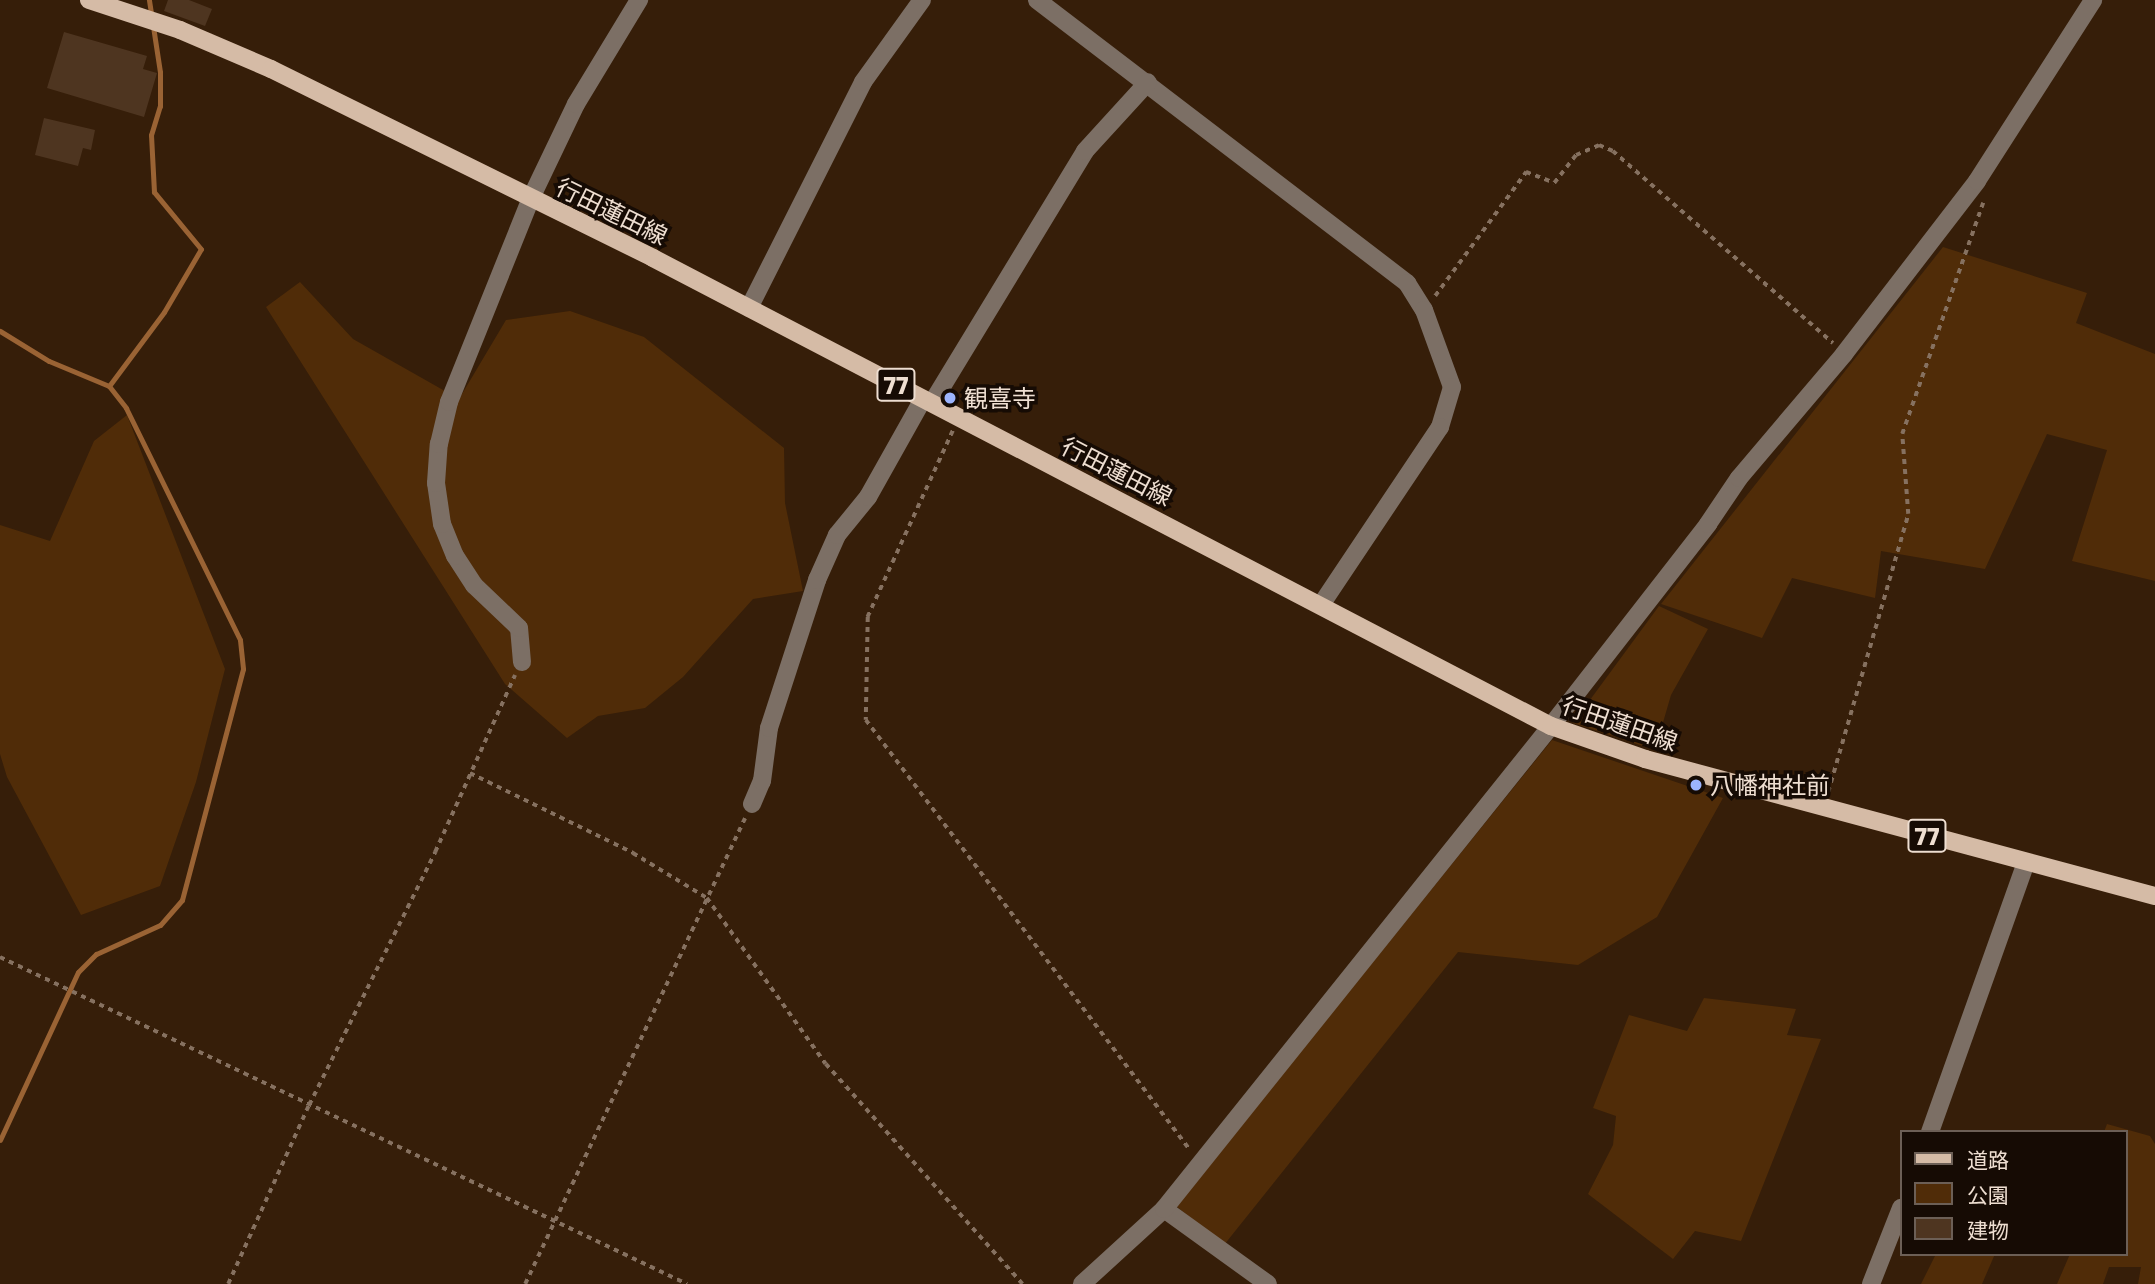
<!DOCTYPE html>
<html>
<head>
<meta charset="utf-8">
<style>
  body { margin:0 }
  #map { position:relative; width:2155px; height:1284px; overflow:hidden; background:#361e09; font-family:"Golos Text","Noto Sans JP",sans-serif }
  div>[style] { position:absolute }
  [style*='--x'] { left:calc(var(--x)*1px); top:calc(var(--y)*1px); width:calc(var(--w)*1px); rotate:calc(var(--a)*1deg) }
  .green>* { inset:0; background:#502c08 }
  .stream>* { height:5px; margin:-2.5px; padding:0 2.5px; transform-origin:2.5px; border-radius:2.5px; background:#9a6334 }
  .building>* { inset:0; background:#4e3520 }
  .path>* { height:3.5px; margin-top:-1.75px; transform-origin:0; background:repeating-linear-gradient(90deg,#867160 0 5px,transparent 0 10px) }
  .minor>* { height:18px; margin:-9px; padding:0 9px; transform-origin:9px; border-radius:9px; background:#7c6f65 }
  .major>* { height:18px; margin:-9px; padding:0 9px; transform-origin:9px; border-radius:9px; background:#d5bba6 }
  .dots>* { width:19px; height:19px; translate:-50% -50%; box-sizing:border-box; border:4px solid #160b04; border-radius:50% }
  span { translate:-50% -50%; white-space:nowrap; text-align:center; line-height:1.15; -webkit-text-stroke:7px #160b04; paint-order:stroke }
  .shield-label span { padding:2px 5px; background:#160b04; border:2px solid; border-radius:5px; -webkit-text-stroke-width:0 }
  .shield-label { font-size:23px; color:#eeded1; font-weight:700 }
  .street-label { font-size:24px; color:#eeded1 }
  .poi-label { font-size:24px; color:#eeded1 }
  .left { translate:0 -50%; text-align:left }
  .legend { position:absolute; left:1900px; top:1130px; width:228px; height:126px; box-sizing:border-box; background:#160b04; border:2px solid #6c5f56; margin:0; padding:9px 12px; list-style:none; font-size:21px; color:#eeded1 }
  .legend li { display:flex; align-items:center; gap:14px; height:35px }
  .legend b { width:35px; border:2px solid #6c5f56 }
</style>
</head>
<body>
<div id="map">
  <div class="green">
    <div style="clip-path:polygon(1943px 247px,2087px 293px,2076px 323px,2155px 354px,2155px 581px,2072px 561px,2107px 450px,2047px 434px,1985px 569px,1881px 551px,1875px 598px,1792px 578px,1762px 638px,1661px 604px)"></div>
    <div style="clip-path:polygon(300px 282px,353px 339px,459px 399px,506px 320px,570px 311px,644px 337px,784px 448px,785px 503px,803px 591px,753px 599px,683px 677px,645px 708px,598px 716px,567px 738px,505px 684px,266px 307px)"></div>
    <div style="clip-path:polygon(127px 415px,225px 669px,196px 782px,160px 886px,81px 915px,7px 777px,0 754px,0 525px,50px 541px,94px 441px)"></div>
    <div style="clip-path:polygon(1659px 606px,1708px 629px,1671px 695px,1655px 750px,1573px 723px)"></div>
    <div style="clip-path:polygon(1552px 740px,1723px 798px,1657px 917px,1578px 965px,1458px 952px,1224px 1245px,1176px 1206px)"></div>
    <div style="clip-path:polygon(1704px 998px,1796px 1009px,1787px 1035px,1821px 1039px,1741px 1241px,1695px 1231px,1673px 1259px,1588px 1194px,1613px 1145px,1616px 1116px,1593px 1108px,1629px 1015px,1687px 1031px)"></div>
    <div style="clip-path:polygon(2107px 1124px,2150px 1136px,2155px 1144px,2155px 1284px,2138px 1284px,2141px 1267px,2109px 1267px,2103px 1284px,2057px 1284px,2070px 1254px,2125px 1254px,2125px 1132px,2104px 1132px)"></div>
    <div style="clip-path:polygon(1936px 1254px,1995px 1254px,1982px 1284px,1921px 1284px)"></div>
  </div>
  <div class="stream">
    <div style="--x:0;--y:331;--w:57;--a:31.5"></div>
    <div style="--x:49;--y:361;--w:65;--a:22.6"></div>
    <div style="--x:109;--y:386;--w:28;--a:52"></div>
    <div style="--x:126;--y:408;--w:258;--a:63.8"></div>
    <div style="--x:240;--y:640;--w:29;--a:84"></div>
    <div style="--x:243;--y:669;--w:239;--a:104.8"></div>
    <div style="--x:182;--y:900;--w:33;--a:131"></div>
    <div style="--x:160;--y:925;--w:70;--a:155.6"></div>
    <div style="--x:96;--y:954;--w:25;--a:135"></div>
    <div style="--x:78;--y:972;--w:185;--a:114.9"></div>
    <div style="--x:109;--y:386;--w:92;--a:-53.4"></div>
    <div style="--x:164;--y:312;--w:73;--a:-59.6"></div>
    <div style="--x:201;--y:249;--w:74;--a:-129.5"></div>
    <div style="--x:154;--y:192;--w:57;--a:-93"></div>
    <div style="--x:151;--y:135;--w:30;--a:-73"></div>
    <div style="--x:160;--y:106;--w:34;--a:-90"></div>
    <div style="--x:160;--y:72;--w:73;--a:-98.7"></div>
  </div>
  <div class="building">
    <div style="clip-path:polygon(168px 0,189px 0,212px 9px,205px 26px,164px 11px)"></div>
    <div style="clip-path:polygon(64px 32px,147px 56px,143px 69px,157px 73px,144px 117px,47px 88px)"></div>
    <div style="clip-path:polygon(44px 118px,95px 130px,91px 150px,83px 148px,78px 166px,35px 155px)"></div>
  </div>
  <div class="path">
    <div style="--x:1435;--y:296;--w:154;--a:-53.7"></div>
    <div style="--x:1526;--y:172;--w:30;--a:21"></div>
    <div style="--x:1554;--y:183;--w:36;--a:-52"></div>
    <div style="--x:1576;--y:155;--w:25;--a:-23"></div>
    <div style="--x:1599;--y:145;--w:15;--a:23"></div>
    <div style="--x:1613;--y:151;--w:292;--a:41.1"></div>
    <div style="--x:953;--y:431;--w:205;--a:114.6"></div>
    <div style="--x:868;--y:617;--w:103;--a:91.1"></div>
    <div style="--x:866;--y:720;--w:538;--a:53"></div>
    <div style="--x:470;--y:773;--w:182;--a:26.1"></div>
    <div style="--x:633;--y:853;--w:87;--a:31.3"></div>
    <div style="--x:707;--y:898;--w:204;--a:54.4"></div>
    <div style="--x:826;--y:1064;--w:295;--a:48.2"></div>
    <div style="--x:1828;--y:792;--w:289;--a:-73.9"></div>
    <div style="--x:1908;--y:514;--w:80;--a:-94.3"></div>
    <div style="--x:1902;--y:434;--w:245;--a:-70.7"></div>
    <div style="--x:0;--y:957;--w:761;--a:25.45"></div>
    <div style="--x:228;--y:1284;--w:196;--a:-65.7"></div>
    <div style="--x:309;--y:1105;--w:283;--a:-63.5"></div>
    <div style="--x:435;--y:852;--w:194;--a:-65.7"></div>
    <div style="--x:525;--y:1284;--w:515;--a:-64.73"></div>
  </div>
  <div class="minor">
    <div style="--x:1037;--y:0;--w:466;--a:37.4"></div>
    <div style="--x:1407;--y:283;--w:32;--a:58"></div>
    <div style="--x:1424;--y:310;--w:82;--a:70"></div>
    <div style="--x:1452;--y:387;--w:42;--a:106.7"></div>
    <div style="--x:1440;--y:427;--w:212;--a:123.8"></div>
    <div style="--x:749;--y:308;--w:253;--a:-63.2"></div>
    <div style="--x:863;--y:82;--w:101;--a:-54.3"></div>
    <div style="--x:932;--y:403;--w:295;--a:-58.7"></div>
    <div style="--x:1085;--y:151;--w:93;--a:-47.6"></div>
    <div style="--x:522;--y:662;--w:34;--a:-95"></div>
    <div style="--x:519;--y:628;--w:62;--a:-136.3"></div>
    <div style="--x:474;--y:585;--w:35;--a:-123"></div>
    <div style="--x:455;--y:556;--w:35;--a:-112"></div>
    <div style="--x:442;--y:524;--w:41;--a:-98.3"></div>
    <div style="--x:436;--y:483;--w:39;--a:-86"></div>
    <div style="--x:439;--y:444;--w:43;--a:-76.6"></div>
    <div style="--x:449;--y:402;--w:220;--a:-68.1"></div>
    <div style="--x:531;--y:198;--w:104;--a:-64.4"></div>
    <div style="--x:576;--y:104;--w:122;--a:-58.8"></div>
    <div style="--x:752;--y:804;--w:25;--a:-67"></div>
    <div style="--x:762;--y:781;--w:53;--a:-82.5"></div>
    <div style="--x:769;--y:728;--w:156;--a:-72"></div>
    <div style="--x:817;--y:580;--w:49;--a:-66"></div>
    <div style="--x:837;--y:535;--w:49;--a:-50.8"></div>
    <div style="--x:868;--y:497;--w:112;--a:-60.7"></div>
    <div style="--x:1930;--y:1132;--w:286;--a:-70.4"></div>
    <div style="--x:1164;--y:1209;--w:128;--a:35.8"></div>
    <div style="--x:1082;--y:1284;--w:111;--a:-42.4"></div>
    <div style="--x:1164;--y:1209;--w:619;--a:-51.3"></div>
    <div style="--x:1551;--y:726;--w:256;--a:-52.1"></div>
    <div style="--x:1708;--y:524;--w:55;--a:-56"></div>
    <div style="--x:1739;--y:478;--w:162;--a:-49.7"></div>
    <div style="--x:1844;--y:354;--w:218;--a:-52.4"></div>
    <div style="--x:1977;--y:181;--w:215;--a:-57.3"></div>
    <div style="--x:1871;--y:1284;--w:82;--a:-68.5"></div>
  </div>
  <div class="major">
    <div style="--x:89;--y:0;--w:96;--a:18.2"></div>
    <div style="--x:180;--y:30;--w:99;--a:23.2"></div>
    <div style="--x:271;--y:69;--w:426;--a:26.3"></div>
    <div style="--x:653;--y:258;--w:1013;--a:27.53"></div>
    <div style="--x:1551;--y:726;--w:100;--a:19.3"></div>
    <div style="--x:1645;--y:759;--w:528;--a:15.04"></div>
  </div>
  <div class="dots">
    <div style="left:950px;top:398px;background:#9cb4fd"></div>
    <div style="left:1696px;top:785px;background:#9cb4fd"></div>
  </div>
  <div class="shield-label">
    <span style="left:896px;top:385px">77</span>
    <span style="left:1927px;top:836px">77</span>
  </div>
  <div class="street-label">
    <span style="left:612px;top:211px;rotate:26deg">行田蓮田線</span>
    <span style="left:1117px;top:471px;rotate:27deg">行田蓮田線</span>
    <span style="left:1620px;top:723px;rotate:19deg">行田蓮田線</span>
  </div>
  <div class="poi-label">
    <span class="left" style="left:964px;top:398px">観喜寺</span>
    <span class="left" style="left:1710px;top:785px">八幡神社前</span>
  </div>
  <ul class="legend">
  <li><b style="height:9px;background:#d5bba6"></b>道路</li>
  <li><b style="height:19px;background:#502c08"></b>公園</li>
  <li><b style="height:19px;background:#4e3520"></b>建物</li>
  </ul>
</div>
</body>
</html>
